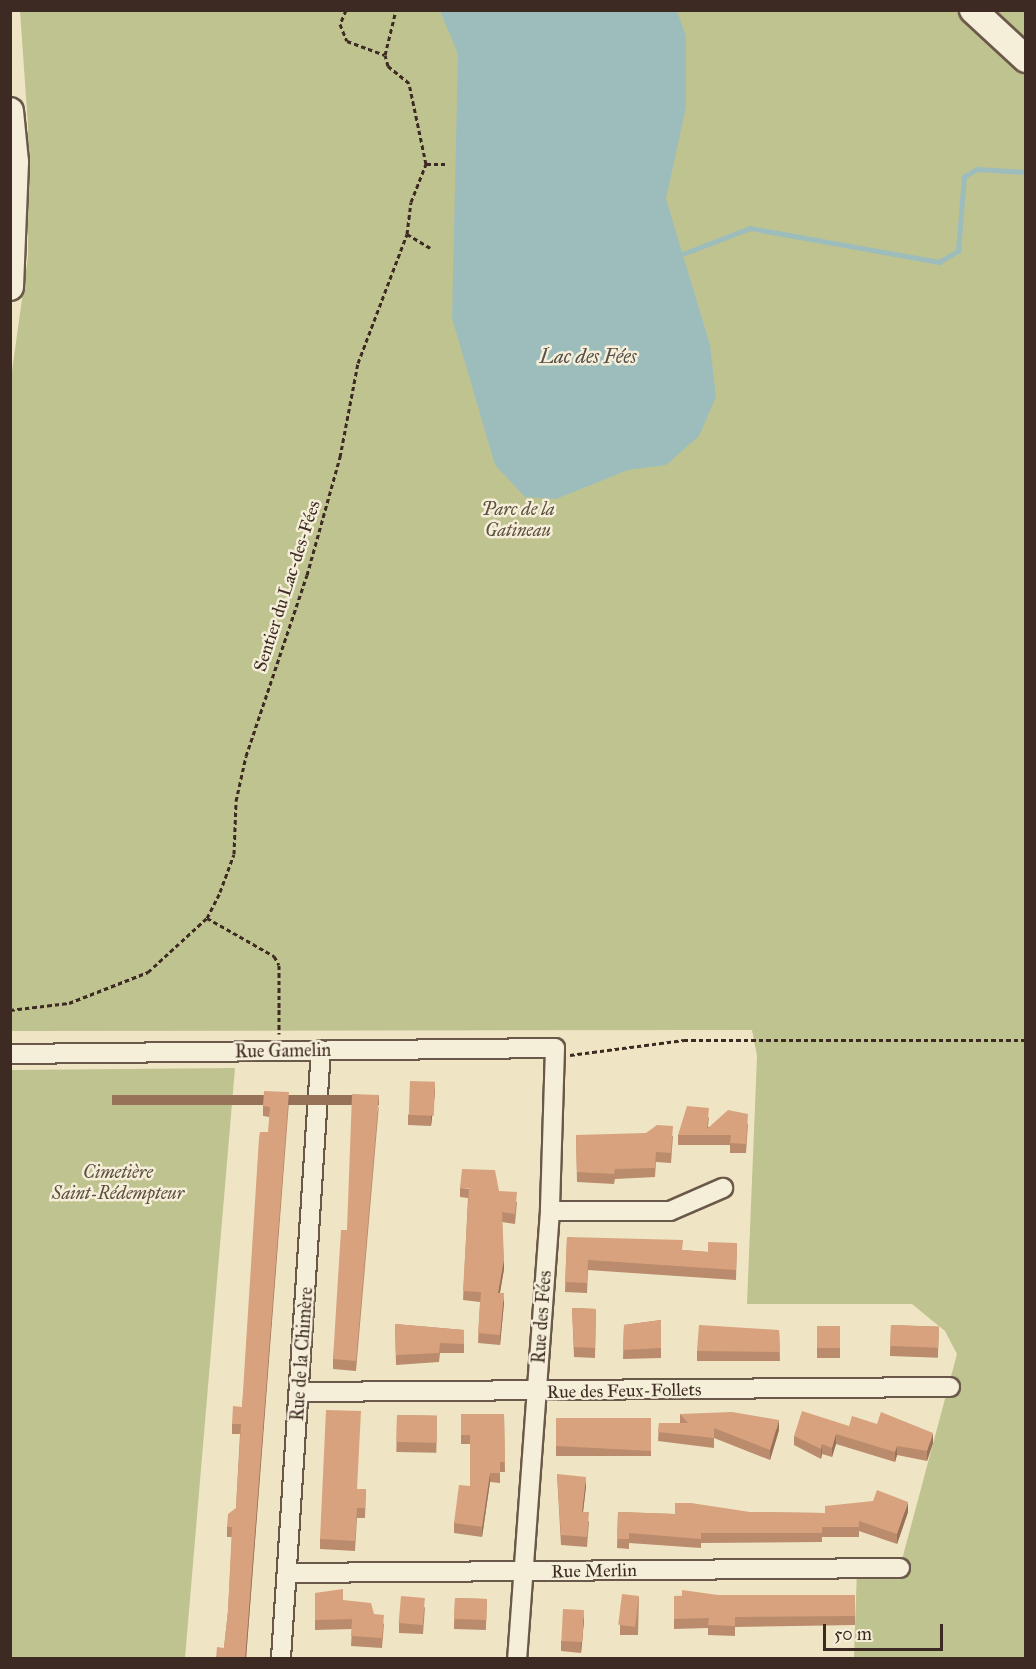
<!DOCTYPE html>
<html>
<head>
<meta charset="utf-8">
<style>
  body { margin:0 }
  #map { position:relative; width:1036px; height:1669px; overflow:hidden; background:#efe5c4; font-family:"IM FELL Great Primer",serif }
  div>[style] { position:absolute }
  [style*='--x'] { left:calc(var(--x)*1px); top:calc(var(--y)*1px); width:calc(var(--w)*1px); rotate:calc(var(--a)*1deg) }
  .green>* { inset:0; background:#bfc390 }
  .water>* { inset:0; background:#9dbdbd }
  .stream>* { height:4.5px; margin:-2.25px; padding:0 2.25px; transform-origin:2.25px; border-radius:2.25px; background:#9dbdbd }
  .path>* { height:3px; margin-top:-1.5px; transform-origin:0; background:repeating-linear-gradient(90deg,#3d2a22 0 4.5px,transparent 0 7.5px) }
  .roads { filter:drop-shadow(2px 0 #6a594a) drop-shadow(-2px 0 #6a594a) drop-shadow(0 2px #6a594a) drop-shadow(0 -2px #6a594a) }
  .street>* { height:18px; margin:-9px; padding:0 9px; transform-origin:9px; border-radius:9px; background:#f5eed9 }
  .secondary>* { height:26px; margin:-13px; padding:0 13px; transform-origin:13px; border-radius:13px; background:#f5eed9 }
  .wall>* { inset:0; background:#ba8b6c; transform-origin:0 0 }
  .shaded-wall>* { inset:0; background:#977158; transform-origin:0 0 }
  .building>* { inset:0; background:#d8a27e; transform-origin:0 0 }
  span { translate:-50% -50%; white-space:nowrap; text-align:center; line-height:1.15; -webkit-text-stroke:5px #f5eed9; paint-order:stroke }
  .park-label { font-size:18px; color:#5e503e; font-style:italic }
  .street-label { font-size:18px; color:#3d2a22 }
  .water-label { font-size:20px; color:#554f49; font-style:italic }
  .frame { position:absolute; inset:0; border:12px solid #3d2a22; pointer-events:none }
  .scale { position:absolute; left:823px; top:1624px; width:120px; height:27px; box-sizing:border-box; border:3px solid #3d2a22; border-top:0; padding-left:8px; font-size:18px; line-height:21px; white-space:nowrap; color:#3d2a22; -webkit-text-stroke:4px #f5eed9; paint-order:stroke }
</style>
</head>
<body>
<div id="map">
  <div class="green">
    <div style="clip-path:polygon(20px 11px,1025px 11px,1025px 1658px,854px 1658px,857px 1568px,900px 1567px,957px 1354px,945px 1331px,912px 1304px,747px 1304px,757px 1056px,752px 1030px,11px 1031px,10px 385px,28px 256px,28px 126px)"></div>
    <div style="clip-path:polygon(235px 1068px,185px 1658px,11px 1658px,11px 1070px)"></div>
  </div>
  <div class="water">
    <div style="clip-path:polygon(440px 11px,677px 11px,686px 36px,686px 107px,666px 199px,710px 345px,716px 397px,699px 436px,666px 465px,628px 470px,556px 499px,525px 497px,495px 465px,452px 318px,458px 54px)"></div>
  </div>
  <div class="stream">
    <div style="--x:680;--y:255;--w:75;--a:-21.1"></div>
    <div style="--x:750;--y:228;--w:192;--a:10.2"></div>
    <div style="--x:939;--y:262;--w:22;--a:-30"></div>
    <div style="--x:958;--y:251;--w:74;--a:-85.4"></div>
    <div style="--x:964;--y:177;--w:15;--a:-32"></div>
    <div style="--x:977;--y:169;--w:49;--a:3.5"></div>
  </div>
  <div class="path">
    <div style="--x:346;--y:10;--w:15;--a:113"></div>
    <div style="--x:340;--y:24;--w:18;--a:68"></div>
    <div style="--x:347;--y:41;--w:40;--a:20.2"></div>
    <div style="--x:426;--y:164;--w:19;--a:0"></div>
    <div style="--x:407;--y:234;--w:27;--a:31"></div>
    <div style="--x:207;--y:918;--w:77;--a:29.6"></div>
    <div style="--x:274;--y:956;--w:10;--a:61"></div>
    <div style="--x:279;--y:965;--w:69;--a:90"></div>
    <div style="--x:10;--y:1010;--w:59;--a:-6.8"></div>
    <div style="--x:69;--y:1003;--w:85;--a:-21.4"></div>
    <div style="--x:148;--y:972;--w:80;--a:-42.5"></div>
    <div style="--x:207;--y:918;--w:29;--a:-63"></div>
    <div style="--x:220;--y:892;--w:40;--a:-69.8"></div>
    <div style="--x:234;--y:854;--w:53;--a:-87.8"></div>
    <div style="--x:236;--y:801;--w:46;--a:-77.5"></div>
    <div style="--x:246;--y:756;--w:191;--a:-71.4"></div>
    <div style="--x:307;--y:575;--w:123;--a:-74.4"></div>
    <div style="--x:340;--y:457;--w:96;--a:-79.2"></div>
    <div style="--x:358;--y:363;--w:138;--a:-69.2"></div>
    <div style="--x:407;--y:234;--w:32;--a:-83"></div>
    <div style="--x:411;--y:202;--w:41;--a:-68.5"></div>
    <div style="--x:426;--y:164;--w:83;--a:-101.9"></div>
    <div style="--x:409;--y:83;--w:27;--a:-141"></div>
    <div style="--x:388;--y:66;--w:11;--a:-105"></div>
    <div style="--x:385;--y:55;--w:46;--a:-76.3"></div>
    <div style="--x:570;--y:1055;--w:115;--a:-7.5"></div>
    <div style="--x:684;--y:1040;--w:342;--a:0"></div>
  </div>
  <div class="roads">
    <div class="street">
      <div style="--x:10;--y:1054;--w:545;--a:-0.63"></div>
      <div style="--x:555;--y:1048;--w:163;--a:91.8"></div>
      <div style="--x:550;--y:1211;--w:448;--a:94.2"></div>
      <div style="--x:550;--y:1211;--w:120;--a:0"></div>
      <div style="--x:670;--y:1211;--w:58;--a:-23.5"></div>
      <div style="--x:299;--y:1392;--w:651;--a:-0.44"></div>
      <div style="--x:289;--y:1573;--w:611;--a:-0.47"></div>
      <div style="--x:281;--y:1658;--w:609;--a:-86.24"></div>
    </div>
    <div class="secondary">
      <div style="--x:973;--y:10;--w:72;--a:42.8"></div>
      <div style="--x:10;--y:111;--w:51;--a:84.4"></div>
      <div style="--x:15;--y:162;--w:125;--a:92.3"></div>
    </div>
  </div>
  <div class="wall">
    <div style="clip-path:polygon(435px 1092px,431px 1126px,408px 1125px,408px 1115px)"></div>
    <div style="clip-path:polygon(289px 1102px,246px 1659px,216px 1659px,224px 1648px,228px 1611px,232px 1537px,227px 1537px,227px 1527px,236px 1508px,240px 1434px,232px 1434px,232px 1424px,242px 1407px,270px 1117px,263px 1116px,263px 1106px)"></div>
    <div style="clip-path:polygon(379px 1105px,356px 1371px,333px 1369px,333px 1359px,347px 1230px)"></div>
    <div style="clip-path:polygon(709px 1117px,708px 1127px,748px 1124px,746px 1153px,730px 1153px,730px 1145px,678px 1145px,678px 1135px)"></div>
    <div style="clip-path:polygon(576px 1135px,673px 1136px,671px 1163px,656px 1162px,655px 1177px,615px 1179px,614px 1184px,577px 1182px)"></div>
    <div style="clip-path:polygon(460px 1188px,499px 1191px,517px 1202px,515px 1224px,502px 1222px,504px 1269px,500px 1293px,504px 1303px,500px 1345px,478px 1343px,480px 1302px,463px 1300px,468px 1198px,460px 1197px)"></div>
    <div style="clip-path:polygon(567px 1237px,683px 1250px,708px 1252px,737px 1243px,736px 1280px,588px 1270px,587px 1293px,565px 1292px)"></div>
    <div style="clip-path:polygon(572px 1308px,596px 1309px,595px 1358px,574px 1357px)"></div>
    <div style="clip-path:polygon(661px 1320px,661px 1358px,623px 1359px,624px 1325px)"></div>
    <div style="clip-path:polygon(395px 1324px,464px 1330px,464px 1353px,440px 1353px,439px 1362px,396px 1365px)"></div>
    <div style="left:891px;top:1325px;width:48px;height:31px;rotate:2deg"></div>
    <div style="left:817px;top:1326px;width:23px;height:32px"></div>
    <div style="clip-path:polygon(779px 1330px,780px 1361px,697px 1361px,697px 1351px)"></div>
    <div style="clip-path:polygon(461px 1414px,504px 1414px,505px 1472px,500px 1472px,500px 1483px,490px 1482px,482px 1537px,454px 1533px,454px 1523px,470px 1486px,470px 1444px,461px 1444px)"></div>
    <div style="clip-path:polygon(680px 1414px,779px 1430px,770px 1460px,714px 1438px,714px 1448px,658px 1441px,659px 1423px,680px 1423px)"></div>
    <div style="left:397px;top:1415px;width:40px;height:37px;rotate:1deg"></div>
    <div style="left:556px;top:1418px;width:95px;height:38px"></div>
    <div style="clip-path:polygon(849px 1426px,933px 1443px,927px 1461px,897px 1455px,895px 1462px,836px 1444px,832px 1457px,822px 1454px,821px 1459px,794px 1445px,794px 1436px)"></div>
    <div style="clip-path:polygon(557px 1474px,586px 1486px,583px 1512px,589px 1522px,587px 1547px,561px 1545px)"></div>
    <div style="clip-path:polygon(358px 1489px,366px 1489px,365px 1518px,357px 1518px,355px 1551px,320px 1549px,320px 1539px)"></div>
    <div style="clip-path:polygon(618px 1512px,675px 1514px,750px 1512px,825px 1513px,908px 1512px,897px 1544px,859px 1531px,859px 1537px,822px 1537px,822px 1542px,701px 1543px,701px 1548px,629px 1543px,629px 1549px,617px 1548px)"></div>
    <div style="clip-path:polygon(315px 1593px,343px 1600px,374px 1614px,384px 1624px,382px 1648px,351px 1646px,352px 1629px,315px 1630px)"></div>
    <div style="clip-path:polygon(718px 1595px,855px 1595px,855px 1625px,735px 1627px,735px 1636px,708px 1635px,708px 1628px,674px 1629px,674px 1596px)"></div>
    <div style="clip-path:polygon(639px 1596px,638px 1635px,620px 1635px,620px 1625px)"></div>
    <div style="left:455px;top:1598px;width:32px;height:31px;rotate:2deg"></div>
    <div style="clip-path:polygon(425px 1607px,423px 1634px,399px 1633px,399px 1623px)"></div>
    <div style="clip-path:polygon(584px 1620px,581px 1653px,561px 1651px,561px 1641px)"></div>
  </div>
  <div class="shaded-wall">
    <div style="clip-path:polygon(435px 1082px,435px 1092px,431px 1126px,431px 1116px)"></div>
    <div style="clip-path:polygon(289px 1092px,246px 1659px,245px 1659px)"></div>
    <div style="left:379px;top:1095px;width:10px;height:267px;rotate:90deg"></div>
    <div style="clip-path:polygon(504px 1259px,504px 1269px,498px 1303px,498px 1293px)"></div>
    <div style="clip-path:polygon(504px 1293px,504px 1303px,500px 1345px,500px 1335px)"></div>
    <div style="clip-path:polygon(779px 1420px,779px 1430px,770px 1460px,770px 1450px)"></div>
    <div style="clip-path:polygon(933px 1433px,933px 1443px,927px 1461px,927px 1451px)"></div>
    <div style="clip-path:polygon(836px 1434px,836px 1444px,832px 1457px,832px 1448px)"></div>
    <div style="clip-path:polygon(822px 1444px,822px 1454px,821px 1459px,821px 1449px)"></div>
    <div style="clip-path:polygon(897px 1446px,897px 1455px,895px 1462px,895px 1452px)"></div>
    <div style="clip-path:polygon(490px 1473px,490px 1482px,482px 1537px,482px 1527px)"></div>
    <div style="clip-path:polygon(586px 1477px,586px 1486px,582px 1521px,582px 1512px)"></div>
    <div style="clip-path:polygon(908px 1502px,908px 1512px,897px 1544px,897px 1534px)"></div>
    <div style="clip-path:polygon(584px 1610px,584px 1620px,581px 1653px,581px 1643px)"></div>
  </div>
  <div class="building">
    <div style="left:410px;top:1081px;width:25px;height:34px;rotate:2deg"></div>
    <div style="clip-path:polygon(264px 1091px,289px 1092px,245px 1659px,216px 1659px,217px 1647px,224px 1648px,228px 1611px,232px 1527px,227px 1527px,228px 1514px,236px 1508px,241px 1424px,232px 1424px,233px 1406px,242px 1407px,259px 1138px,260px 1132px,268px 1132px,270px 1107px,263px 1106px)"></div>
    <div style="clip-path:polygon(352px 1094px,379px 1095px,356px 1361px,333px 1359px,341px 1230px,347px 1230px)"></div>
    <div style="clip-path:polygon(687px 1106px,709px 1108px,707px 1129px,728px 1110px,748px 1114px,746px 1144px,730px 1143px,731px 1135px,678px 1135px)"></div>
    <div style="clip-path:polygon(657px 1125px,673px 1126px,671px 1153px,656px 1152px,655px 1168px,615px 1169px,614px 1174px,577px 1172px,576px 1135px,646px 1133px)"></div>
    <div style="clip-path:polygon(462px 1169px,495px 1170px,499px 1191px,517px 1192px,515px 1214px,502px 1212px,504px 1259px,498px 1293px,504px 1293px,500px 1335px,478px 1333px,481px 1292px,463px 1291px,469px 1188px,460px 1188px)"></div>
    <div style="clip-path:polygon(567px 1237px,683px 1240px,682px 1250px,708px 1252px,708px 1242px,737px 1243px,736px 1270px,588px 1260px,587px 1283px,565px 1282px)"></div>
    <div style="clip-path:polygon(572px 1308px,596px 1309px,595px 1348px,574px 1347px)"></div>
    <div style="clip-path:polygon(661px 1320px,661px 1348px,623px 1350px,624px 1325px)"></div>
    <div style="clip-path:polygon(395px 1324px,464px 1330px,464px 1344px,440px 1343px,439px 1353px,396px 1355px)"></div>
    <div style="clip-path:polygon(699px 1325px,779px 1330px,780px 1352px,697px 1351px)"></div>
    <div style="left:891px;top:1325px;width:48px;height:21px;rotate:2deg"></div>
    <div style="left:817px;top:1326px;width:23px;height:22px"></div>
    <div style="clip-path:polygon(326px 1410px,361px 1411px,357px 1489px,366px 1489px,365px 1508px,357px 1508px,355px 1541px,320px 1539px)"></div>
    <div style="clip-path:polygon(802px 1411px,849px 1426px,852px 1416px,877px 1424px,881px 1412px,933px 1433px,927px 1451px,897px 1446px,895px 1452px,836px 1434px,832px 1448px,822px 1444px,821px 1449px,794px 1436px)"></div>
    <div style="clip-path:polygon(732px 1412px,779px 1420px,770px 1450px,714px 1428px,714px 1438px,658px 1432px,659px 1423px,688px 1423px,680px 1414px)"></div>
    <div style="clip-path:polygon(461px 1414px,504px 1414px,505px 1462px,500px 1462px,500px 1473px,490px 1473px,482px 1527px,454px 1523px,459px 1485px,470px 1486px,470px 1435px,461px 1435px)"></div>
    <div style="left:397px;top:1415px;width:40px;height:27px;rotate:1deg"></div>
    <div style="clip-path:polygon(556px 1418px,651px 1418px,651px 1451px,556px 1446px)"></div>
    <div style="clip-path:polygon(557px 1474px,586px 1477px,582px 1512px,589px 1512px,587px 1537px,561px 1535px)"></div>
    <div style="clip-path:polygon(877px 1490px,908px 1502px,897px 1534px,859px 1521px,859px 1527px,822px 1527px,822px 1533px,701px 1533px,701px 1539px,629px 1533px,629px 1539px,617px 1539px,618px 1512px,675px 1514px,675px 1503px,691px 1503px,750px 1512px,825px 1513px,825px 1506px,873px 1501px)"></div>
    <div style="clip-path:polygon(343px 1589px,343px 1600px,371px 1603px,374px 1614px,384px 1615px,382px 1638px,351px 1636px,352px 1619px,315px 1620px,315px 1593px)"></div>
    <div style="clip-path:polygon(682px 1590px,718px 1595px,855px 1595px,855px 1616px,735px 1617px,735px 1626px,708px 1625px,709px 1618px,674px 1619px,674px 1596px,682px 1596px)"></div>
    <div style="left:622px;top:1594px;width:17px;height:31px;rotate:7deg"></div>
    <div style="left:401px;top:1596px;width:24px;height:27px;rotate:5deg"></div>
    <div style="left:455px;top:1598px;width:32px;height:21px;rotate:2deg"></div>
    <div style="left:563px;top:1609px;width:21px;height:32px;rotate:3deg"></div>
  </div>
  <div class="park-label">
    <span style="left:518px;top:520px">Parc de la<br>Gatineau</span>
    <span style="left:118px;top:1183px">Cimetière<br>Saint-Rédempteur</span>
  </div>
  <div class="street-label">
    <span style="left:287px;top:586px;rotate:-72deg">Sentier du Lac-des-Fées</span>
    <span style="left:283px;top:1051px;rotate:-1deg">Rue Gamelin</span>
    <span style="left:542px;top:1317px;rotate:-86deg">Rue des Fées</span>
    <span style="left:302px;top:1354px;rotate:-86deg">Rue de la Chimère</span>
    <span style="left:624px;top:1391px;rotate:-1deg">Rue des Feux-Follets</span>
    <span style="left:594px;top:1571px;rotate:-1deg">Rue Merlin</span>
  </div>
  <div class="water-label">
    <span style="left:588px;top:356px">Lac des Fées</span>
  </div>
  <div class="frame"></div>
  <div class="scale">50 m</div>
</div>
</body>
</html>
